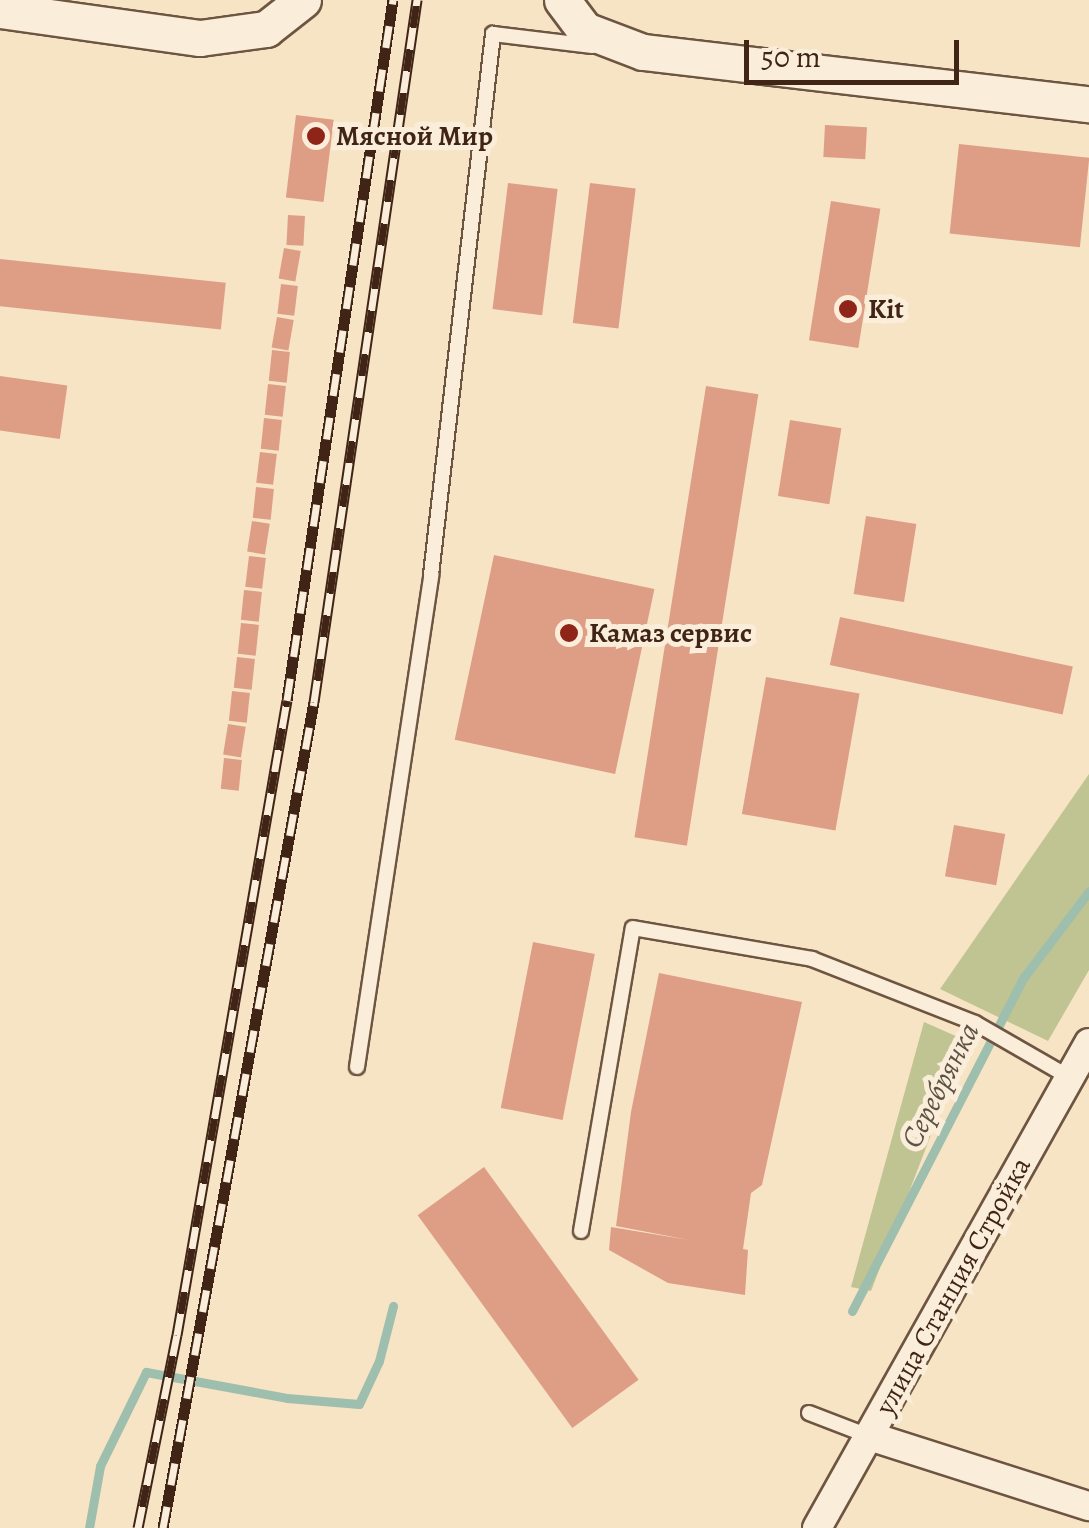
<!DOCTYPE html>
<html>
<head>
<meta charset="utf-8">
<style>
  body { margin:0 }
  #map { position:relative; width:1089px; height:1528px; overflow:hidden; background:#f7e4c5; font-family:Alegreya,serif }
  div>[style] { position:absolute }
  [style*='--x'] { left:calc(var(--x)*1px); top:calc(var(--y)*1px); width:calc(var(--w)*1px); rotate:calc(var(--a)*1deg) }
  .green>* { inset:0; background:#c0c392 }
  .stream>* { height:9px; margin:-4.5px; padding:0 4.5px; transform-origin:4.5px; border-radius:4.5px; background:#9ebfae }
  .building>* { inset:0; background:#de9e86; transform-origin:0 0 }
  .roads { filter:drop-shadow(2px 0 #6e5542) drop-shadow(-2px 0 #6e5542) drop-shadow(0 2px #6e5542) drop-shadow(0 -2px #6e5542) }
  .service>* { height:14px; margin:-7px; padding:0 7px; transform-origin:7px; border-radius:7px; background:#faedd9 }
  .minor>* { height:28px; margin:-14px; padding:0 14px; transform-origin:14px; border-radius:14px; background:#faedd9 }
  .tertiary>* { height:35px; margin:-17.5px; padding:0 17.5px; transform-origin:17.5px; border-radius:17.5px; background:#faedd9 }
  .rail>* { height:11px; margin-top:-5.5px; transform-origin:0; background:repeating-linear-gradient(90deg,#faedd9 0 22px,#402516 0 44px); box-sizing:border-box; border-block:2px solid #402516 }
  .dots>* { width:28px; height:28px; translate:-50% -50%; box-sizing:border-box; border:5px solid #faedd9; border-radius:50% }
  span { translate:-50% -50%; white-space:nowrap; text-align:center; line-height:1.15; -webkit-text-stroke:10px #faedd9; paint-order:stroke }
  .poi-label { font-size:28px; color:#402516; font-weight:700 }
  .left { translate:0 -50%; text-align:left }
  .street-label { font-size:28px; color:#402516 }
  .water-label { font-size:30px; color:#5c5344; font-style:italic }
  .scale { position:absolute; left:744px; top:40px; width:215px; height:45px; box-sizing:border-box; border:5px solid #402516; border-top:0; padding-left:12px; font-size:30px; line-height:35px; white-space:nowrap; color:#402516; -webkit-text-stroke:8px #faedd9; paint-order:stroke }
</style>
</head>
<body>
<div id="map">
  <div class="green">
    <div style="clip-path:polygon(1089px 774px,1089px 970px,1048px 1041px,940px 989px)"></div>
    <div style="clip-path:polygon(924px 1022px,967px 1041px,871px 1291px,851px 1287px)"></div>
  </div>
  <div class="stream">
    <div style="--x:852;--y:1311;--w:376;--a:-62.8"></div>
    <div style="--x:1024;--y:977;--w:108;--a:-52.9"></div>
    <div style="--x:89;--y:1528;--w:63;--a:-79.9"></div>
    <div style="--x:100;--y:1466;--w:105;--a:-63.9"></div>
    <div style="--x:146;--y:1372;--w:143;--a:10.4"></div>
    <div style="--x:287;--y:1398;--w:72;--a:4.8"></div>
    <div style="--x:359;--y:1404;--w:47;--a:-65.1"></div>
    <div style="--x:379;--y:1361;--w:57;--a:-75.7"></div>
  </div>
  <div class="building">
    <div style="left:296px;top:115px;width:38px;height:83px;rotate:7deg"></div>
    <div style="left:825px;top:125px;width:42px;height:32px;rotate:3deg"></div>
    <div style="left:959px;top:144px;width:131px;height:90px;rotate:6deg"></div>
    <div style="left:508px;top:183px;width:50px;height:127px;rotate:7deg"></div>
    <div style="left:590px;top:183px;width:46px;height:141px;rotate:7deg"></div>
    <div style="left:831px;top:201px;width:50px;height:141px;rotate:9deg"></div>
    <div style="left:288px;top:215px;width:17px;height:30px;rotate:3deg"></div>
    <div style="left:284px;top:248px;width:17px;height:31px;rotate:10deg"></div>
    <div style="left:0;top:259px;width:227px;height:47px;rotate:6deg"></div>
    <div style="left:281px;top:284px;width:17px;height:30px;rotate:7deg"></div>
    <div style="left:277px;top:317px;width:17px;height:31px;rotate:10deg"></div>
    <div style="left:272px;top:350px;width:18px;height:31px;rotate:6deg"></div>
    <div style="left:0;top:376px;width:68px;height:54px;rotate:8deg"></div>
    <div style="left:268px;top:384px;width:18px;height:31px;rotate:6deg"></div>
    <div style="left:706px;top:386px;width:53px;height:457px;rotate:9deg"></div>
    <div style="left:264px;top:418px;width:18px;height:31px;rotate:6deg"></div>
    <div style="left:790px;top:420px;width:52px;height:77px;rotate:9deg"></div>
    <div style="left:260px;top:452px;width:17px;height:31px;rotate:7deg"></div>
    <div style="left:256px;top:487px;width:18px;height:31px;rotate:6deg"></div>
    <div style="left:866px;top:516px;width:51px;height:79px;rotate:9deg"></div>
    <div style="left:252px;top:521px;width:18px;height:31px;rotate:9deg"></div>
    <div style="left:494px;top:555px;width:164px;height:189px;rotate:12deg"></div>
    <div style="left:249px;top:556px;width:17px;height:31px;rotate:7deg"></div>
    <div style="left:244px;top:590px;width:18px;height:30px;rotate:6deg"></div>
    <div style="left:840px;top:617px;width:238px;height:49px;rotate:12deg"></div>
    <div style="left:241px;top:623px;width:18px;height:31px;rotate:6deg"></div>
    <div style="left:237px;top:657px;width:18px;height:31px;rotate:6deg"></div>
    <div style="left:766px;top:677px;width:95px;height:139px;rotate:10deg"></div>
    <div style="left:232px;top:691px;width:18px;height:30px;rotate:6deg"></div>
    <div style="left:228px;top:724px;width:18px;height:31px;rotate:9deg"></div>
    <div style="left:224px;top:758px;width:18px;height:31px;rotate:6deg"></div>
    <div style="left:954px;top:825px;width:52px;height:52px;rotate:10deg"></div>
    <div style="left:533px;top:942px;width:63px;height:169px;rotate:11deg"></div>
    <div style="clip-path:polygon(659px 973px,802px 1002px,762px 1185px,751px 1193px,743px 1249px,748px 1250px,745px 1295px,668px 1283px,609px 1250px,611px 1227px,689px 1240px,616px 1226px,631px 1112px)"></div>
    <div style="left:484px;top:1167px;width:263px;height:82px;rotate:54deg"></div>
  </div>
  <div class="roads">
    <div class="service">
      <div style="--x:357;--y:1067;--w:498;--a:-81.4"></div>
      <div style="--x:431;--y:575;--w:545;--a:-83.46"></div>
      <div style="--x:493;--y:34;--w:100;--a:6.9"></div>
      <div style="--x:581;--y:1231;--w:307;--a:-80.3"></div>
      <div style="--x:633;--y:928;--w:182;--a:9.8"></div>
      <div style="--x:812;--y:959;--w:175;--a:21.4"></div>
      <div style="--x:975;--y:1023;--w:108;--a:29.9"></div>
      <div style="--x:809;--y:1413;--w:64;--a:21"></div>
    </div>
    <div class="minor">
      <div style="--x:869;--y:1436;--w:231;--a:17.7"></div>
      <div style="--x:817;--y:1528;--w:556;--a:-60.72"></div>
    </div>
    <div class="tertiary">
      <div style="--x:562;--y:0;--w:38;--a:53"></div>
      <div style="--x:585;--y:30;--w:62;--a:20.8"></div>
      <div style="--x:643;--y:52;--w:449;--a:6.7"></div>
      <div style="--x:0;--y:10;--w:202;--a:8"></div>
      <div style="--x:200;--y:38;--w:67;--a:-7.8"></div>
      <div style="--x:266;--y:29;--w:47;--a:-38.1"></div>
    </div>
  </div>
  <div class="rail">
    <div style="--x:138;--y:1528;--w:197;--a:-78.6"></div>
    <div style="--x:177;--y:1335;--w:644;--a:-80.17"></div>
    <div style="--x:287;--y:700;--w:708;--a:-81.39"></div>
    <div style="--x:163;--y:1528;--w:840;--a:-79.64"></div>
    <div style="--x:314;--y:702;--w:710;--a:-81.65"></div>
  </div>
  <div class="dots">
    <div style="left:316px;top:136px;background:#8f2418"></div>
    <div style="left:848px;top:309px;background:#8f2418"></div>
    <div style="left:569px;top:633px;background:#8f2418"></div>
  </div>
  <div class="poi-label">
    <span class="left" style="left:336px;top:136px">Мясной Мир</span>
    <span class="left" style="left:868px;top:309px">Kit</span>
    <span class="left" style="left:589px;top:633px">Камаз сервис</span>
  </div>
  <div class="street-label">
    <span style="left:953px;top:1286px;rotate:-61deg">улица Станция Стройка</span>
  </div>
  <div class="water-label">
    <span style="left:940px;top:1085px;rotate:-63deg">Серебрянка</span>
  </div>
  <div class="scale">50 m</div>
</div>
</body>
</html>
